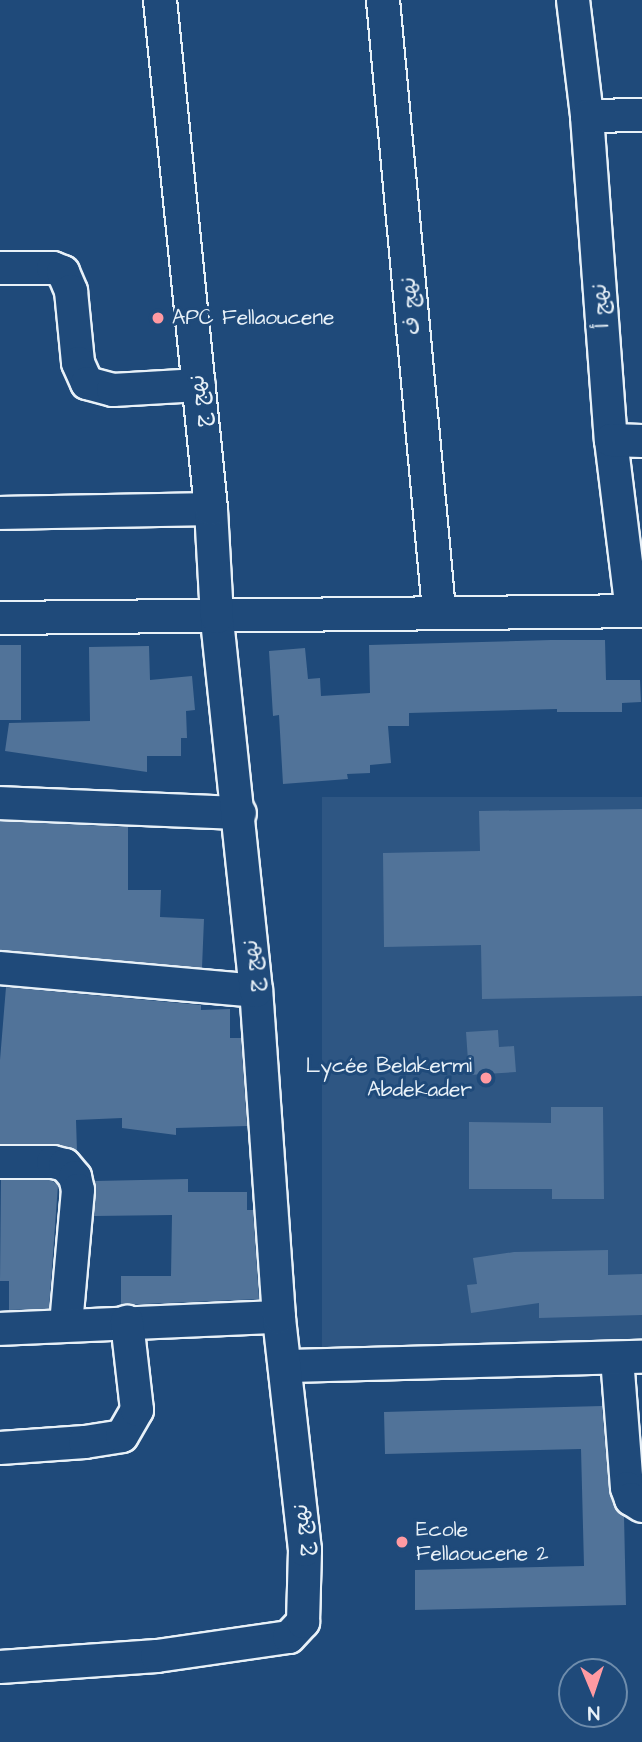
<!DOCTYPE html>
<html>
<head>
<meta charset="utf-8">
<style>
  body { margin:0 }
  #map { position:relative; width:642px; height:1742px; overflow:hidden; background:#1f4a7a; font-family:"Architects Daughter","Playpen Sans Arabic",sans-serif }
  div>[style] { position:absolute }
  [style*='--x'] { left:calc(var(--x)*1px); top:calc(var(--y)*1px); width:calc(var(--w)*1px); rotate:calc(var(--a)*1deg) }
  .built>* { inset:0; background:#2e5683; transform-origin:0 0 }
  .building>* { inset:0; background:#517399; transform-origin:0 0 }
  .roads { filter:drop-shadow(2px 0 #e8f1f8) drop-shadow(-2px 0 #e8f1f8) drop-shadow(0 2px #e8f1f8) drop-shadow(0 -2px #e8f1f8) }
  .minor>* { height:32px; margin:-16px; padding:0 16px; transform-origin:16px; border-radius:16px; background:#1f4a7a }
  .dots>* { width:19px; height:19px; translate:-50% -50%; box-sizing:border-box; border:4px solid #1f4a7a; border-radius:50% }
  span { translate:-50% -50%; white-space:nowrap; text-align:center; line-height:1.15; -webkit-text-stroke:6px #1f4a7a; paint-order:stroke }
  .street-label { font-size:21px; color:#e8f1f8 }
  .poi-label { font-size:21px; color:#e8f1f8 }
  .left { translate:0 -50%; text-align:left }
  .right { translate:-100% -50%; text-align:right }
  .north { position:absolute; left:558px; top:1658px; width:70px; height:70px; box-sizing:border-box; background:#1f4a7a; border:2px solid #6f8dac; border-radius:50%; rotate:178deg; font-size:19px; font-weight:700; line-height:28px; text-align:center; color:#e8f1f8 }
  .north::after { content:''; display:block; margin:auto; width:24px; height:32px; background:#ff9aa2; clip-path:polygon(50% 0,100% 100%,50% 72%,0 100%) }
</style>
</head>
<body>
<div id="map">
  <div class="built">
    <div style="left:642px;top:797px;width:550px;height:320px;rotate:90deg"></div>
  </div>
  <div class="building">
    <div style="clip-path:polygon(551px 640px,605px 640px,606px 680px,640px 680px,641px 702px,622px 703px,622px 712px,557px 712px,557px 709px,409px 713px,409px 726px,388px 726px,391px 763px,370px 765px,370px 773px,347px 774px,348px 779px,283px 784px,279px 715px,273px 716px,269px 651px,305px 648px,308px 679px,320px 678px,321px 696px,370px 693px,369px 645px)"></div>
    <div style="left:0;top:645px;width:21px;height:75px"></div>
    <div style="clip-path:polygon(149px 646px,150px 680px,192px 676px,195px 710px,186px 711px,187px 738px,181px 738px,181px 756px,147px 756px,147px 772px,5px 751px,9px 723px,90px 721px,89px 647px)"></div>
    <div style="clip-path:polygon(642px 809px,642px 996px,482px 999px,481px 945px,384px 947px,383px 853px,480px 851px,479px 811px)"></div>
    <div style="clip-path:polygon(0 821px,128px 827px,128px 890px,161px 890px,160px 917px,204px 919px,202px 968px,0 950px)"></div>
    <div style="clip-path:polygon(6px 987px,201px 1005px,201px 1010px,230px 1009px,230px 1038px,241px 1038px,247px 1126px,176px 1128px,176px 1135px,122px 1128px,122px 1118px,76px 1120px,77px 1152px,53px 1144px,0 1144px,0 1060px)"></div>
    <div style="clip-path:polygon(498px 1030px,499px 1047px,514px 1046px,516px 1072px,469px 1075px,466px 1032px)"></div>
    <div style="clip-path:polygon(551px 1107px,603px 1107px,604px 1199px,552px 1199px,552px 1189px,469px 1189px,469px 1122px,551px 1123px)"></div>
    <div style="clip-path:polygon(188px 1179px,188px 1192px,247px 1192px,247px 1210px,253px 1210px,259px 1299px,121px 1305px,121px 1276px,171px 1276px,172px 1215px,94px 1216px,95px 1181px)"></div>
    <div style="clip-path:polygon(1px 1180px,51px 1180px,58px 1185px,49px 1309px,9px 1310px,9px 1281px,0 1281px)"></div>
    <div style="clip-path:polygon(608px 1250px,608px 1275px,642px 1274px,642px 1315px,539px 1318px,539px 1303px,471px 1313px,467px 1285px,477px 1284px,473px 1258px,514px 1252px)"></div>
    <div style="clip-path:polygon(602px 1406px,609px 1490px,614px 1506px,624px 1516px,626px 1605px,415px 1610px,415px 1570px,584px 1566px,581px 1449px,385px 1454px,384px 1412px)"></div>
  </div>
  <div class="roads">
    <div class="minor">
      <div style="--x:383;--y:0;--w:614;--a:84.76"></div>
      <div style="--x:573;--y:0;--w:117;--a:83.1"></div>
      <div style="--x:587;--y:116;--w:325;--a:85.8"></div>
      <div style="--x:611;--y:440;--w:172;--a:83"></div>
      <div style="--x:587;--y:116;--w:55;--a:-1"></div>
      <div style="--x:0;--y:268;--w:53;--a:0"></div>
      <div style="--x:53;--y:268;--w:11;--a:22"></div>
      <div style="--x:63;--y:272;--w:21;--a:67"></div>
      <div style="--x:71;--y:291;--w:72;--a:84.4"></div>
      <div style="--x:78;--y:363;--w:22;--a:66"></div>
      <div style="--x:87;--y:383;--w:27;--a:15"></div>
      <div style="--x:113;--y:390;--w:86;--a:-3.3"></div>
      <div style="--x:611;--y:440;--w:31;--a:2"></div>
      <div style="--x:0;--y:513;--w:211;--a:-1.1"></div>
      <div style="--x:0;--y:618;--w:642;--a:-0.62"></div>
      <div style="--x:0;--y:803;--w:240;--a:2.4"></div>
      <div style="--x:0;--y:968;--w:257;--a:5.1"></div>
      <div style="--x:0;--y:1162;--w:53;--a:0"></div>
      <div style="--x:53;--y:1162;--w:12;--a:14"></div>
      <div style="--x:65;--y:1165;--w:16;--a:50"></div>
      <div style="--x:75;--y:1177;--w:13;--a:77"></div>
      <div style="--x:78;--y:1190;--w:135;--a:95.1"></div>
      <div style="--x:0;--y:1329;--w:279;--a:-2.5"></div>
      <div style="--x:617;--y:1358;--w:130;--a:85.6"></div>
      <div style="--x:627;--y:1488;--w:12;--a:70"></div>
      <div style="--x:631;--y:1499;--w:13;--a:32"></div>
      <div style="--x:287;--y:1366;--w:355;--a:-1.5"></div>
      <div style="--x:0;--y:1448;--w:85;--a:-4"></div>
      <div style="--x:85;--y:1442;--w:37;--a:-9"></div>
      <div style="--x:122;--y:1436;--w:30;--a:-60"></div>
      <div style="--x:137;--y:1410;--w:89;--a:-96.5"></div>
      <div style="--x:0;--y:1667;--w:157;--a:-4"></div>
      <div style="--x:157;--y:1656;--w:133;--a:-8.2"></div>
      <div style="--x:289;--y:1637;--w:21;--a:-47"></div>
      <div style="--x:303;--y:1622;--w:72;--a:-88.4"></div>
      <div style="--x:305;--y:1550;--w:234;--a:-96.4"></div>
      <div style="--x:279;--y:1317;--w:327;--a:-94"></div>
      <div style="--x:256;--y:991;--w:376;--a:-96"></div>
      <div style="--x:217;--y:617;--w:108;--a:-93.2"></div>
      <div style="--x:211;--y:509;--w:512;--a:-95.72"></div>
    </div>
  </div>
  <div class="dots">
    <div style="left:158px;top:318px;background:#ff9aa2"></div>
    <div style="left:486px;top:1078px;background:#ff9aa2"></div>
    <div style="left:402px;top:1542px;background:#ff9aa2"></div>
  </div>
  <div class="street-label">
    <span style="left:411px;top:306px;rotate:-95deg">نهج ف</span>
    <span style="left:601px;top:306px;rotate:-94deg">نهج أ</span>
    <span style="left:200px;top:401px;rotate:-96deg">نهج ج</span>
    <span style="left:253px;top:966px;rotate:-95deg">نهج ج</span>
    <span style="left:303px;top:1530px;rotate:-95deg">نهج ج</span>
  </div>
  <div class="poi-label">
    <span class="left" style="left:172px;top:318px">APC Fellaoucene</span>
    <span class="right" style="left:472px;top:1078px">Lycée Belakermi<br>Abdekader</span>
    <span class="left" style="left:416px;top:1542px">Ecole<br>Fellaoucene 2</span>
  </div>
  <div class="north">N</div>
</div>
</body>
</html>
